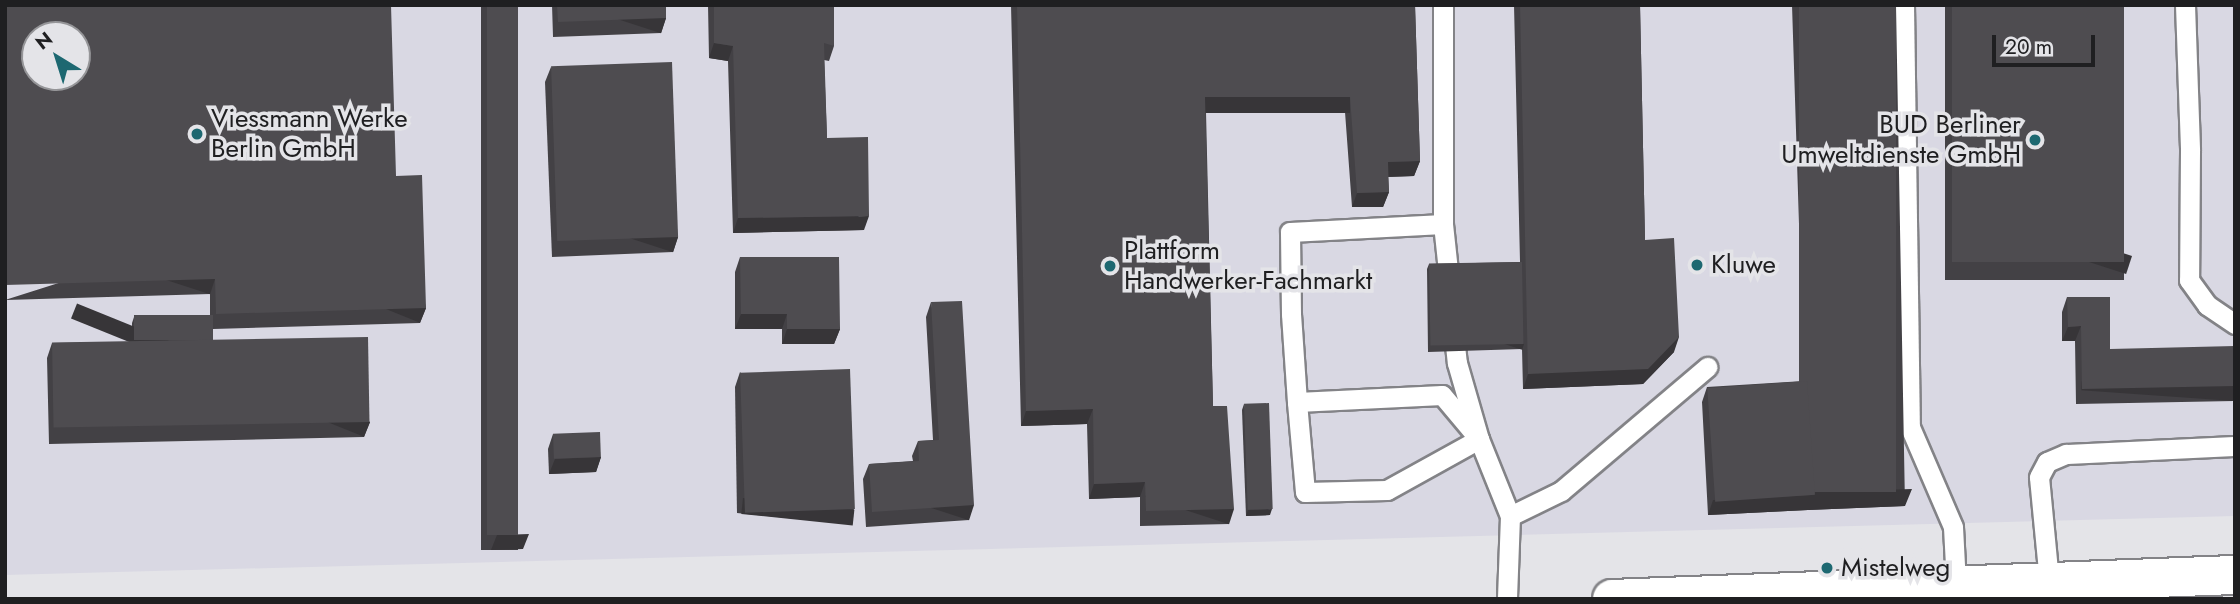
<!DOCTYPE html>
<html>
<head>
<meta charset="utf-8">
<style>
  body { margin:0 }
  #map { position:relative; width:2240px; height:604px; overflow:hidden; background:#e4e4e8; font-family:Jost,sans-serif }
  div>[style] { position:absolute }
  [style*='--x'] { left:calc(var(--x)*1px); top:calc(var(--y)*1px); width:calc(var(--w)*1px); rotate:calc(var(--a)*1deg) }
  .built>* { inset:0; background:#d9d8e3 }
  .roads { filter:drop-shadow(2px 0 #838387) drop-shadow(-2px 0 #838387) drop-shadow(0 2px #838387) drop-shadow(0 -2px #838387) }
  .service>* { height:19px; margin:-9.5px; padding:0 9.5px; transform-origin:9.5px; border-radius:9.5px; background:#fff }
  .tertiary>* { height:38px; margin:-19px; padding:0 19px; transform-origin:19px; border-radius:19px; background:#fff }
  .wall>* { inset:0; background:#434145; transform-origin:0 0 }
  .shaded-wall>* { inset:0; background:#373538; transform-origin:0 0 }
  .building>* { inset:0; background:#4e4c50; transform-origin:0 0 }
  .dots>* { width:19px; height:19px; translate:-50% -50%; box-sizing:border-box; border:4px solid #e4e4e8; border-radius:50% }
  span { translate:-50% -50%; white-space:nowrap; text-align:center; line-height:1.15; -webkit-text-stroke:7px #e4e4e8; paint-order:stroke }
  .poi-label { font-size:26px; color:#1f1f21 }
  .left { translate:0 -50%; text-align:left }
  .right { translate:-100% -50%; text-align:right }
  .frame { position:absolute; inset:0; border:7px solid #1f1f21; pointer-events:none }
  .north { position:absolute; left:21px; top:21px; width:70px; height:70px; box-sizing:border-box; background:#e4e4e8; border:2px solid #959598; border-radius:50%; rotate:322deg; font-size:19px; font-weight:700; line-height:28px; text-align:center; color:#1f1f21 }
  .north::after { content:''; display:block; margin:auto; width:24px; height:32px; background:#1d6871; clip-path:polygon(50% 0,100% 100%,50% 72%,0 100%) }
  .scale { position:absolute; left:1992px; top:35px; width:103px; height:32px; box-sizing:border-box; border:4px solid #1f1f21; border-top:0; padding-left:9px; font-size:21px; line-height:24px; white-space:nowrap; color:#1f1f21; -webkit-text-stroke:5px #e4e4e8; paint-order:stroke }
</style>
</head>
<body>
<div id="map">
  <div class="built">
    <div style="clip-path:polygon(evenodd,5px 5px,2235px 5px,2235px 516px,5px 575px,5px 5px,35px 35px,77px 35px,77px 77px,35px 77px,35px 35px)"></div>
  </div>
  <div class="roads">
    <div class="service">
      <div style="--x:1443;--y:5;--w:219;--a:90"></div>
      <div style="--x:1443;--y:224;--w:65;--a:83.9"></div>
      <div style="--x:1904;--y:5;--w:422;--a:89.2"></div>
      <div style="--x:1910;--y:427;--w:109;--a:66.7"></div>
      <div style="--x:1953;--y:527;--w:57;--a:87"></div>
      <div style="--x:2185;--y:5;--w:146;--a:88"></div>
      <div style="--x:2190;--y:151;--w:129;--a:90.4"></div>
      <div style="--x:2189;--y:280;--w:31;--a:54"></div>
      <div style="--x:2207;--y:305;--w:34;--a:34"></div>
      <div style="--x:1453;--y:326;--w:37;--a:84"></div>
      <div style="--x:1457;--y:363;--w:79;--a:73.9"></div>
      <div style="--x:1479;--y:439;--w:83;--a:68.1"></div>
      <div style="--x:1510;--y:516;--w:83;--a:92.1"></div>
      <div style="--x:1297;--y:402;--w:145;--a:-2.8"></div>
      <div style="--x:1442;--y:395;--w:57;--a:49.9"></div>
      <div style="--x:1479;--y:439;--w:105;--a:151"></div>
      <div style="--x:1387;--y:490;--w:82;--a:178.6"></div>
      <div style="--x:1305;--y:492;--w:90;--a:-95.1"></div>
      <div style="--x:1297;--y:402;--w:88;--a:-93.9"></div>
      <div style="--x:1291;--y:314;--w:82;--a:-90.7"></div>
      <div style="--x:1290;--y:232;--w:153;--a:-3"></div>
      <div style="--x:1510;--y:516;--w:57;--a:-26.1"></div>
      <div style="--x:1561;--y:491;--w:192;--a:-40.3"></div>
      <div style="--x:2049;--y:581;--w:104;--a:-95.5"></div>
      <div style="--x:2039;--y:477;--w:17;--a:-62"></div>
      <div style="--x:2047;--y:462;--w:21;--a:-23"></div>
      <div style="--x:2066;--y:454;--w:169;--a:-2.7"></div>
    </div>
    <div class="tertiary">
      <div style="--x:1612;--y:599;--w:623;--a:-2.21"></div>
    </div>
  </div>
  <div class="wall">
    <div style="left:481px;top:5px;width:37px;height:545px"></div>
    <div style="clip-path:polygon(552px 5px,666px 5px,666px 18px,661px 33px,553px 37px)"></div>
    <div style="clip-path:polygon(708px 5px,834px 5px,834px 46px,829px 61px,824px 60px,827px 138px,864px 230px,733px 233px,728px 61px,709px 58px)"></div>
    <div style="clip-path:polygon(1011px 5px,1415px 5px,1420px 161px,1414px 176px,1388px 177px,1389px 192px,1383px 207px,1352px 207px,1345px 112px,1206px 112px,1213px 406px,1229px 524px,1140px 526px,1140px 497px,1089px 499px,1087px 424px,1021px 426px)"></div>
    <div style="clip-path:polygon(1514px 5px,1640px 5px,1645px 240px,1674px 352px,1643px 384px,1523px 389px,1522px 349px,1428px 352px,1427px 269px,1429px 264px,1520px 262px)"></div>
    <div style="clip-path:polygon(1792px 5px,1896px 5px,1905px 506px,1808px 510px,1708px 515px,1702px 402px,1707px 387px,1804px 381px)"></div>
    <div style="left:1945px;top:5px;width:179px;height:275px"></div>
    <div style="clip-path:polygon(551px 67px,678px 237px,673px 252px,552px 257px,545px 82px)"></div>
    <div style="clip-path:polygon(396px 176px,426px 308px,420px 323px,213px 329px,213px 340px,370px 422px,364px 437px,49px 444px,47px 358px,52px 343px,132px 342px,132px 323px,134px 317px,210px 315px,210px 294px,5px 300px)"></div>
    <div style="clip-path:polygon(740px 257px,840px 329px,834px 344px,782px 344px,782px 329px,735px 329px,735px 272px)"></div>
    <div style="clip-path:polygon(2067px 297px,2110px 349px,2234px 401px,2076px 404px,2075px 341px,2062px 341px,2062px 312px)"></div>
    <div style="clip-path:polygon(931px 302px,969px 520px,866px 527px,863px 479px,869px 464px,913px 461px,912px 456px,918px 441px,933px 440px,926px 317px)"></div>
    <div style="clip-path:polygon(740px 372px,854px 509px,849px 524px,737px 513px,735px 387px)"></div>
    <div style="clip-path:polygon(1244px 404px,1270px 515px,1246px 516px,1242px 410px)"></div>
    <div style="clip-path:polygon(553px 434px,601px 457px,596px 472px,549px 474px,548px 449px)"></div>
  </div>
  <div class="shaded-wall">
    <div style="left:666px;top:18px;width:16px;height:108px;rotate:108deg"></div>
    <div style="clip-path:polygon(714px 43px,733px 46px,728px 61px,709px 58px)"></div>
    <div style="left:1205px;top:97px;width:145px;height:16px"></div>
    <div style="clip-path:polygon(1420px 161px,1414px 176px,1383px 177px,1388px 162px)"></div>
    <div style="clip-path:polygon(1389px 192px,1383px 207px,1352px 207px,1357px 193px)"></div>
    <div style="clip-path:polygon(869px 216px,864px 230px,733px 233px,738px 218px)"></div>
    <div style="left:678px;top:237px;width:16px;height:121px;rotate:108deg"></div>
    <div style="left:2132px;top:256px;width:19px;height:172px;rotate:108deg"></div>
    <div style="left:215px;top:279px;width:16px;height:210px;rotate:108deg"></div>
    <div style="left:426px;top:308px;width:16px;height:210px;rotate:112deg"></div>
    <div style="clip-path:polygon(741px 314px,787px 314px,782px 329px,735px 329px)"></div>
    <div style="clip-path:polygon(2081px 326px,2075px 341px,2062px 341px,2068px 327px)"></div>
    <div style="clip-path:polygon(787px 329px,840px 329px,834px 344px,782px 344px)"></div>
    <div style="clip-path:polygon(1679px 337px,1674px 352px,1643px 384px,1523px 389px,1528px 374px)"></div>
    <div style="left:1524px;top:344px;width:6px;height:94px;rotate:108deg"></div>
    <div style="left:2235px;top:386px;width:15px;height:153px;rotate:94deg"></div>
    <div style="clip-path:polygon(1093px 409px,1087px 424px,1021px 426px,1026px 411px)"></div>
    <div style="left:370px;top:422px;width:16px;height:316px;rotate:112deg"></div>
    <div style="clip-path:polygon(601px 457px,596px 472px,549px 474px,555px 459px)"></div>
    <div style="clip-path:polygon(1145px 482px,1140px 497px,1089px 499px,1094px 484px)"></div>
    <div style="clip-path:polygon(1912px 489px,1905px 506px,1808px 510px,1708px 515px,1713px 500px,1814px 495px,1815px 492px)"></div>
    <div style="left:743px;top:498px;width:112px;height:16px;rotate:6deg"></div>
    <div style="left:974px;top:505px;width:16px;height:102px;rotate:108deg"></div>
    <div style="left:1234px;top:509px;width:16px;height:88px;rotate:108deg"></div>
    <div style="clip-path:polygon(1272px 509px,1270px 515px,1246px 516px,1248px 510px)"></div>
    <div style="clip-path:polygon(529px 534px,523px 549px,491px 550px,497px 535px)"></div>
  </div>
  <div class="building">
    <div style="clip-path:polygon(evenodd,5px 5px,391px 5px,396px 176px,422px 175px,426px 308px,216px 314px,215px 279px,5px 285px,5px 5px,35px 35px,77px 35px,77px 77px,35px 77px,35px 35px)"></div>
    <div style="left:487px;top:5px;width:31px;height:530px"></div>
    <div style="clip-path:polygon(557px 5px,666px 5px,666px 18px,558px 22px)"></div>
    <div style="clip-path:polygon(714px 5px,834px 5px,834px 46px,824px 43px,827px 138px,868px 137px,869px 216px,738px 218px,733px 46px,714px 43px)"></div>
    <div style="clip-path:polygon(1017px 5px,1415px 5px,1420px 161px,1388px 162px,1389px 192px,1357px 193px,1350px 97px,1205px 97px,1213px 406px,1227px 406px,1234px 509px,1146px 511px,1145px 482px,1094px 484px,1093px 409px,1026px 411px)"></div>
    <div style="clip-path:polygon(1520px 5px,1640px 5px,1645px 240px,1674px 238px,1679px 337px,1648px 369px,1528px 374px)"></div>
    <div style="left:1799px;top:5px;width:97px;height:487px"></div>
    <div style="left:1952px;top:5px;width:172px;height:257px"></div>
    <div style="left:672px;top:62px;width:175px;height:121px;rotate:88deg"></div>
    <div style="clip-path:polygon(740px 257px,839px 257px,840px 329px,787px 329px,787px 314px,741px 314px)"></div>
    <div style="left:1522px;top:262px;width:82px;height:93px;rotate:89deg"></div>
    <div style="clip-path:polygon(2067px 297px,2110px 297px,2110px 349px,2235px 346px,2235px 386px,2082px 389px,2081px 326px,2068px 327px)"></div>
    <div style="clip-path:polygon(962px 301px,974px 505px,872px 512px,869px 464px,919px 461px,918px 441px,939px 440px,931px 302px)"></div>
    <div style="left:213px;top:315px;width:25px;height:79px;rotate:90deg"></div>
    <div style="left:368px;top:337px;width:85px;height:316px;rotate:89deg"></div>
    <div style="left:850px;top:369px;width:140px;height:110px;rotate:88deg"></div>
    <div style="left:1807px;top:381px;width:114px;height:100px;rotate:86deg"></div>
    <div style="left:1269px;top:403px;width:106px;height:25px;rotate:88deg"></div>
    <div style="left:600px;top:432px;width:25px;height:47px;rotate:88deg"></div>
  </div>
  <div class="dots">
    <div style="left:197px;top:134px;background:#1d6871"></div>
    <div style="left:2035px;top:140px;background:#1d6871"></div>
    <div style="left:1697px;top:265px;background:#1d6871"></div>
    <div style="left:1110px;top:266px;background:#1d6871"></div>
    <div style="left:1827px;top:568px;background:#1d6871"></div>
  </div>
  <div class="poi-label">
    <span class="left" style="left:211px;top:134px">Viessmann Werke<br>Berlin GmbH</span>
    <span class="right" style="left:2021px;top:140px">BUD Berliner<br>Umweltdienste GmbH</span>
    <span class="left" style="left:1124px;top:266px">Plattform<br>Handwerker-Fachmarkt</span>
    <span class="left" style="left:1711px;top:265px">Kluwe</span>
    <span class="left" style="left:1841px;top:568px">Mistelweg</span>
  </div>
  <div class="frame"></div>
  <div class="north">N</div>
  <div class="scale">20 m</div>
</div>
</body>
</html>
